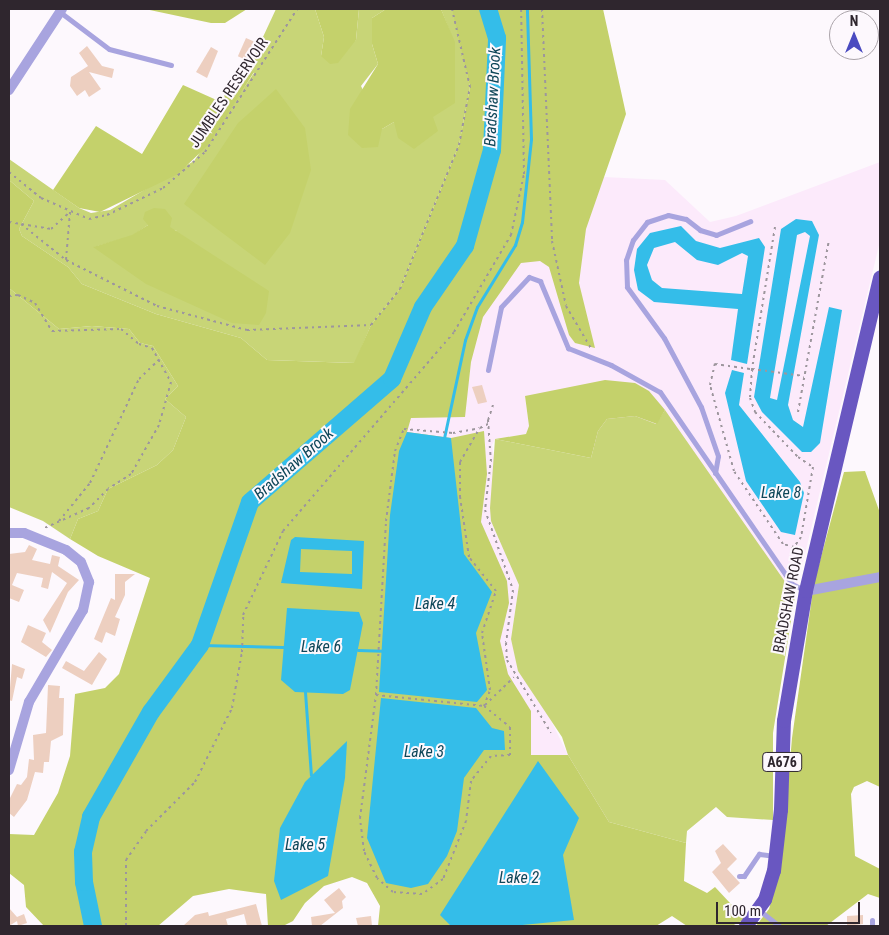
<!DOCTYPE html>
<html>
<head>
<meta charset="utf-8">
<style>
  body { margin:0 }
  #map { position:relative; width:889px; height:935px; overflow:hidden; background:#fdf8fd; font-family:"Roboto Condensed",sans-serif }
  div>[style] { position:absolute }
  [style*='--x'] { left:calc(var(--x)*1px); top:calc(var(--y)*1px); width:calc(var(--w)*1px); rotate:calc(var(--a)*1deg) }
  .built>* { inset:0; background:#fceafb }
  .green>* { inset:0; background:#c8d577 }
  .forest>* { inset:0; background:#c4d16b }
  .water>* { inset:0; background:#34bde9 }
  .stream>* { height:3px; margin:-1.5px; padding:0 1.5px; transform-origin:1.5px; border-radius:1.5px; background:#34bde9 }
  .river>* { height:18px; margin:-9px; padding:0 9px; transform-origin:9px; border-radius:9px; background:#34bde9 }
  .building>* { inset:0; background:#edcfc0; transform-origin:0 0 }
  .path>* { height:2px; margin-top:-1px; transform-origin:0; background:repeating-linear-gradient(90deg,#9d969d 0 2.5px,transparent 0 6.5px) }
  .service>* { height:5px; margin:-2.5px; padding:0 2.5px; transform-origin:2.5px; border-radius:2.5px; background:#a8a4df }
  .minor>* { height:10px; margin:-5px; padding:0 5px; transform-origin:5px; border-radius:5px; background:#a8a4df }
  .primary>* { height:14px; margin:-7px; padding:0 7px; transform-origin:7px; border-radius:7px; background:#6957c1 }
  span { translate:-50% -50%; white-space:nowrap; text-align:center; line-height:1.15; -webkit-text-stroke:4px #fdf8fd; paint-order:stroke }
  .shield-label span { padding:1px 4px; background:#fdf8fd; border:1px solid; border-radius:4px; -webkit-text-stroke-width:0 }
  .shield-label { font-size:14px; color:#2f262e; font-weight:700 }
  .street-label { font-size:15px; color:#2f262e }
  .water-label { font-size:16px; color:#0e4659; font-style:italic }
  .frame { position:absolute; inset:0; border:10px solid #2f262e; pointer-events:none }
  .north { position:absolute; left:829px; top:10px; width:50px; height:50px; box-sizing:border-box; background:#fdf8fd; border:1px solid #aba4aa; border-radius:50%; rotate:0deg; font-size:14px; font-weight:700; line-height:20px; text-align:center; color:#2f262e }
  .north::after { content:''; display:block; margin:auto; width:18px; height:22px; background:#4a4ac0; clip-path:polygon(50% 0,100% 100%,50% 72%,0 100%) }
  .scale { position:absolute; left:716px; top:902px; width:144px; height:22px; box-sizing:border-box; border:2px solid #2f262e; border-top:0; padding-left:6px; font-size:15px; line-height:18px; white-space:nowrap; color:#2f262e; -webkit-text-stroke:4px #fdf8fd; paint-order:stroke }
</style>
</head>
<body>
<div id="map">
  <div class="built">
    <div style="clip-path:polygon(880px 162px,880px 241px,794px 600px,525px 397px,529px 426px,526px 434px,495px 439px,492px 445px,495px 466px,491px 521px,519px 585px,511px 639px,568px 755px,632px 859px,259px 604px,518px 235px,604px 177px,665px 180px,710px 222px,736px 216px)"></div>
  </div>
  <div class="green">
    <div style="clip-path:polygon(evenodd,276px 9px,315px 9px,324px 37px,321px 56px,356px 40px,359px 9px,386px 9px,372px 18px,372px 44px,378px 64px,361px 86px,382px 129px,394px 122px,432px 117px,454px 42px,441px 9px,452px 9px,455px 14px,470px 87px,459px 145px,400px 289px,371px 325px,355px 363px,267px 360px,241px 338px,156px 314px,82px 284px,68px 267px,22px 236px,19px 229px,34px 201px,9px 180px,9px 159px,79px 208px,91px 213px,110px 210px,194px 161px,254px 73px,248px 69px,276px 9px,148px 225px,177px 231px,94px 247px,132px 236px,148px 225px)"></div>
    <div style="clip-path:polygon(9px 288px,59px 329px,92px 326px,129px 329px,140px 343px,153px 346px,178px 386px,165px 399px,186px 417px,173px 450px,157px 465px,108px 489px,98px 511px,78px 519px,70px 539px,43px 521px,9px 507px)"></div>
    <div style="clip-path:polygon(665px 410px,795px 596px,773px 733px,773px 820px,727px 817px,716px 807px,687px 831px,686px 843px,609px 822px,568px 755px,562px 737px,518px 671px,511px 639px,519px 585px,491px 521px,490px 508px,495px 439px,591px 458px,598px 431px,607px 419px,635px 416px,656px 424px)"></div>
  </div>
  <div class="forest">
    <div style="clip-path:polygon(145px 9px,247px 9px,225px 23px,211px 23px)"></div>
    <div style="clip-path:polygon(315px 9px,359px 9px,356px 40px,338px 63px,330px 64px,321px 56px,324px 37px)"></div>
    <div style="clip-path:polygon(386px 9px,441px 9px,455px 42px,455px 103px,433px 117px,438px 131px,414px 149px,398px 138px,394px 122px,382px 129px,378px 147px,362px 148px,348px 135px,350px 109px,378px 64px,372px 44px,372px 18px)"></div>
    <div style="clip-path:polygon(452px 9px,603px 9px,626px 114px,586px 229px,579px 283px,595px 348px,575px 343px,569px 335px,549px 267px,540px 261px,521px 263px,483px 317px,471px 362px,465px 417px,411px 418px,407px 432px,451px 438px,484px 431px,487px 474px,481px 522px,507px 581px,509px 603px,500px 641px,508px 674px,531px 711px,531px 755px,568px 755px,609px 822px,686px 843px,684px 881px,707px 893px,715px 887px,745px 919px,732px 926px,687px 926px,672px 916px,656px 926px,378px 926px,380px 906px,367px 883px,352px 877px,324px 886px,305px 903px,293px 921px,283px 926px,268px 926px,266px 894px,229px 889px,193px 896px,158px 926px,44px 926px,26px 907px,24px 885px,9px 873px,9px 834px,34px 835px,58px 793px,70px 756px,75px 694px,105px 688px,119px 674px,150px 578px,98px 556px,70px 539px,78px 519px,98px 511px,108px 489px,157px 465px,173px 450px,186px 417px,165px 399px,178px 386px,153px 346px,140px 343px,129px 329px,92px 326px,59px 329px,9px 288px,9px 180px,34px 201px,19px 229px,22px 236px,68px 267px,82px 284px,156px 314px,241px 338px,267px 360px,354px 363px,371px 325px,400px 289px,459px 145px,470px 87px)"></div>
    <div style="clip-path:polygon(240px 66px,254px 72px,209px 144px,178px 174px,100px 212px,79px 208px,53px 190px,96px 126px,142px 154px,183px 85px,221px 102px)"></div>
    <div style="clip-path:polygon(276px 89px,305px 128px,311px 170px,290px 233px,265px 265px,184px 204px,238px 123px)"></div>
    <div style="clip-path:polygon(154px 208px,165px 209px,172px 218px,170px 227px,269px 291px,266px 313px,259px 325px,232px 323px,146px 284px,93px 247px,132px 235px,148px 225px,143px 219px,145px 212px)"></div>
    <div style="clip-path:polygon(605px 380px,635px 383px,649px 391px,665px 410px,657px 424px,635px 416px,607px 419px,598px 431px,591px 458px,495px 439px,526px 434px,529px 426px,525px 396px)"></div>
    <div style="clip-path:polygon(865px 471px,880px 513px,880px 787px,867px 781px,854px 787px,851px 794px,855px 856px,880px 869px,880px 898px,868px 894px,826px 926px,756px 926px,769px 909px,781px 866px,792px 738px,814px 583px,844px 472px)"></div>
  </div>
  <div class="water">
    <div style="clip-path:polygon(evenodd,796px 219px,812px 221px,819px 235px,788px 405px,793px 420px,803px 427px,829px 307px,842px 310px,820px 443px,811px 452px,802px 452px,762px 412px,754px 397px,781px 229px,796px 219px,805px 232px,810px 236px,777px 400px,770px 398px,797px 235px,805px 232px)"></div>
    <div style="clip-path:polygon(evenodd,681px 226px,696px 241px,720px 248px,759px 238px,765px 247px,747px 364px,731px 360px,738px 309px,654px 302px,638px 290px,634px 270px,637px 249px,650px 233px,681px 226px,675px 242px,697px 260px,718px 265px,742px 253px,748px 256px,742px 294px,662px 288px,652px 280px,647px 265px,654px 248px,675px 242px)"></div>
    <div style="clip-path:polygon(732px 370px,744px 373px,739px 405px,800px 482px,804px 493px,795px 535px,781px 532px,746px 481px,725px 393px)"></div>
    <div style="clip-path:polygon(407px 432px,451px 438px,464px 554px,492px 592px,476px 633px,487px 690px,477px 702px,379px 692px,390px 515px,399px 451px)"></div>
    <div style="clip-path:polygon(evenodd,295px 537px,364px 541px,362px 589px,281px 583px,291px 540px,295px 537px,301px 549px,352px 551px,352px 574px,300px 572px,301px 549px)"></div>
    <div style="clip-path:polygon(287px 608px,359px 612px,363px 623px,350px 690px,343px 694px,295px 692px,281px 680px)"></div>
    <div style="clip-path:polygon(381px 698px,476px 708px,492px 728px,504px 731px,505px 750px,484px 750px,464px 778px,457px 831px,447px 856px,428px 884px,411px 888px,386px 883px,367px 838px)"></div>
    <div style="clip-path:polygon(347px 741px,345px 778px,328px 876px,281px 900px,274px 881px,280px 828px,305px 782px)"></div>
    <div style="clip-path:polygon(538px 761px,579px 818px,563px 855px,574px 920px,512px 926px,451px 926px,440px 915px)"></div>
  </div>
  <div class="stream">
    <div style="--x:444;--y:438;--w:100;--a:-77.9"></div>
    <div style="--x:465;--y:340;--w:35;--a:-70"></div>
    <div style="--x:477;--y:307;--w:73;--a:-58.5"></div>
    <div style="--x:515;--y:245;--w:24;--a:-73"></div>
    <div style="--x:522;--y:222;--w:83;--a:-83.8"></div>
    <div style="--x:531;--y:139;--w:130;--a:-91.8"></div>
    <div style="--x:200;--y:645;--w:83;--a:1.4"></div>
    <div style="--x:358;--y:650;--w:24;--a:2"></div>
    <div style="--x:305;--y:692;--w:83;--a:85.9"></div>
  </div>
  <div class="river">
    <div style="--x:93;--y:926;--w:45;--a:-101.6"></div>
    <div style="--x:84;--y:882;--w:30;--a:-92"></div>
    <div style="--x:83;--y:852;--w:36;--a:-77"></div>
    <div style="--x:91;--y:817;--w:121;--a:-60.3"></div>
    <div style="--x:151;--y:712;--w:83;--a:-53.8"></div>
    <div style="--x:200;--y:645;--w:151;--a:-70.7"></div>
    <div style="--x:250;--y:502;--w:188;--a:-40.9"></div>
    <div style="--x:392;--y:379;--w:78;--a:-66.7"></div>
    <div style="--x:423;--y:307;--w:74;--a:-55.5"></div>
    <div style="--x:465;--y:246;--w:100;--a:-74.3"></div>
    <div style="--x:492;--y:150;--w:112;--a:-87.4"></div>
    <div style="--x:497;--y:38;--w:30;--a:-107"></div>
  </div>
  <div class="building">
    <div style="left:246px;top:38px;width:10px;height:20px;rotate:24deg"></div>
    <div style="clip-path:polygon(87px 46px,102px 66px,114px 69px,112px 78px,89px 72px,101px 89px,89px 97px,85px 90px,77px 96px,70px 86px,71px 77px,88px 66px,79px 53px)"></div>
    <div style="clip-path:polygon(211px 47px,218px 51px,207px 78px,196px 72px)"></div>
    <div style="clip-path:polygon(482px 385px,487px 402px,478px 404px,472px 387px)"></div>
    <div style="clip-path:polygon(29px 545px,37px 549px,32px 560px,50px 564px,52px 555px,60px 557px,58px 566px,79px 580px,68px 592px,50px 633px,43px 620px,67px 583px,52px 572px,48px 589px,41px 587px,43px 578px,17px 573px,12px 585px,24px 590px,19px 602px,9px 598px,9px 554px,25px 552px)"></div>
    <div style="clip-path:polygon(115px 574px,135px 574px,125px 582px,125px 595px,115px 617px,120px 619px,115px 636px,106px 632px,102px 643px,94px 639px,111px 598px,115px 600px)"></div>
    <div style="clip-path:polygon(28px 625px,46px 633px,42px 642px,52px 650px,46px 657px,21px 642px)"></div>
    <div style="clip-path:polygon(99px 652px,107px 659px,92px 685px,62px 668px,66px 661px,84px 671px)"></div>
    <div style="clip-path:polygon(12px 664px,25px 669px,22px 679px,17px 677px,12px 701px,9px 700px)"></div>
    <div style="clip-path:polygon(48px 685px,60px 686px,59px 698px,64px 698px,63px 735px,51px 741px,49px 762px,44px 762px,43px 773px,35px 772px,27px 800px,14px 817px,9px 813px,9px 800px,17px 784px,21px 785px,27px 777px,29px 759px,34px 760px,33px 735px,46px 733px)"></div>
    <div style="clip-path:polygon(723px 844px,737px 859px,727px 869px,740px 883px,729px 893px,712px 872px,721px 863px,715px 851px)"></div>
    <div style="clip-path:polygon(339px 888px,346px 897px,342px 901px,343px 908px,320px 926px,312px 926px,311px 917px,335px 913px,324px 900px)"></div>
    <div style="clip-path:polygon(256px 904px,262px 926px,247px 926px,244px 914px,226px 919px,228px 926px,183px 926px,195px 915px,208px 912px,209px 916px)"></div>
    <div style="clip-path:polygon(9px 908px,17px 917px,24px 914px,27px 923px,18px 926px,17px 921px,9px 926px)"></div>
    <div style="clip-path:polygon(863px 915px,863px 924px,847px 926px,847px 916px)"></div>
    <div style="clip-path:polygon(371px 916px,372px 926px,358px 926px,356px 918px)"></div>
  </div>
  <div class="path">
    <div style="--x:542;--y:9;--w:232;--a:87.5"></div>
    <div style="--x:552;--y:241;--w:66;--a:77.8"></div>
    <div style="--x:566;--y:306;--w:51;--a:59.4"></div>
    <div style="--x:9;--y:172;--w:41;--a:39.1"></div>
    <div style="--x:41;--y:198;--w:52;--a:23.6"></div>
    <div style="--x:89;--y:219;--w:18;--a:-13"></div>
    <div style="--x:107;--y:215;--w:62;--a:-25.7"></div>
    <div style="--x:163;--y:188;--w:55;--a:-40.6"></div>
    <div style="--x:205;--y:152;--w:170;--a:-57.2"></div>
    <div style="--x:70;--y:212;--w:48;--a:94.8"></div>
    <div style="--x:66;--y:260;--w:102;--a:26.8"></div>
    <div style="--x:157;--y:306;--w:93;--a:14.9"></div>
    <div style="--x:247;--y:330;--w:124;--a:-2.3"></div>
    <div style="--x:371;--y:325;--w:46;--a:-51.1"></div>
    <div style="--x:400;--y:289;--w:156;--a:-67.7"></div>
    <div style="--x:459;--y:145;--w:59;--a:-79.3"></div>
    <div style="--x:470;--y:87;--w:80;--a:-103"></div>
    <div style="--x:9;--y:222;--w:43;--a:9.5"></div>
    <div style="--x:51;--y:229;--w:25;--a:-42"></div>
    <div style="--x:21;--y:224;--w:58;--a:38.7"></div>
    <div style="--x:775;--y:227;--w:144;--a:99.2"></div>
    <div style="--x:752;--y:369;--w:29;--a:94"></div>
    <div style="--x:750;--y:398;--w:15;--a:70"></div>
    <div style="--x:755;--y:412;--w:62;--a:46.3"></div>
    <div style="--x:798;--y:457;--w:18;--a:34"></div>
    <div style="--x:813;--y:467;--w:71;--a:99.7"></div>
    <div style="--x:801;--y:537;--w:12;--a:125"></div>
    <div style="--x:794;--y:547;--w:11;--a:-165"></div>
    <div style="--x:783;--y:544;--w:88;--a:-123.9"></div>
    <div style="--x:734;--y:471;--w:89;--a:-105.6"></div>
    <div style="--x:710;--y:385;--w:22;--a:-77"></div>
    <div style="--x:715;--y:364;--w:37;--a:8"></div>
    <div style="--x:752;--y:369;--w:52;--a:7.7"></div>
    <div style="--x:9;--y:296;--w:9;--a:-6"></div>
    <div style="--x:18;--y:295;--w:19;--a:25"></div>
    <div style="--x:35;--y:303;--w:33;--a:59"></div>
    <div style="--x:52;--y:331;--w:69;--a:-1.7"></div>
    <div style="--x:121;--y:329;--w:23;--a:40"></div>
    <div style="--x:139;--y:344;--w:14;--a:17"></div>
    <div style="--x:152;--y:348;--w:39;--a:61"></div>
    <div style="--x:171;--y:382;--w:45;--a:105.6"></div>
    <div style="--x:159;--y:425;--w:56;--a:119.7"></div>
    <div style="--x:131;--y:474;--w:27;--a:147"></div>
    <div style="--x:108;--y:489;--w:27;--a:135"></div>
    <div style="--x:89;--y:508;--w:51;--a:155.9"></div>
    <div style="--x:493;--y:405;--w:16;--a:108"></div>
    <div style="--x:488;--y:420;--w:39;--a:86"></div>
    <div style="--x:491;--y:459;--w:51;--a:96.7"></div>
    <div style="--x:485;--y:510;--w:85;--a:70.7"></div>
    <div style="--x:513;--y:590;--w:53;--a:97.5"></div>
    <div style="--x:506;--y:643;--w:17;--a:87"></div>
    <div style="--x:507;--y:660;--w:85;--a:58.9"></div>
    <div style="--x:798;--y:412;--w:175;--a:-79.8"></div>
    <div style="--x:59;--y:521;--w:49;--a:-50.8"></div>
    <div style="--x:90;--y:483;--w:115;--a:-64.8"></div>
    <div style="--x:139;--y:379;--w:28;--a:-44"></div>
    <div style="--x:376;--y:695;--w:109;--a:5.8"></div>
    <div style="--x:484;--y:706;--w:33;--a:39"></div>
    <div style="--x:510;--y:727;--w:28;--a:90"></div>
    <div style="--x:510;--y:755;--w:19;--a:177"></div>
    <div style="--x:491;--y:756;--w:32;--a:129"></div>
    <div style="--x:471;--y:781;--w:40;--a:97.1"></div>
    <div style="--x:466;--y:821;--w:62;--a:111.6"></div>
    <div style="--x:443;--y:879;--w:26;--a:144"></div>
    <div style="--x:422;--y:894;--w:29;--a:-176"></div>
    <div style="--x:393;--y:892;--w:21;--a:-139"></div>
    <div style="--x:377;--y:878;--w:30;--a:-116"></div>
    <div style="--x:364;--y:851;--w:33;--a:-97"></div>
    <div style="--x:360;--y:818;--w:124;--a:-82.6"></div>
    <div style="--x:376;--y:695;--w:174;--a:-86.7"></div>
    <div style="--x:386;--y:521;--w:71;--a:-82.7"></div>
    <div style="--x:395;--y:451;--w:24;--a:-68"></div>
    <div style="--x:404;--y:429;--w:49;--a:4.7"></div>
    <div style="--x:453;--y:433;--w:27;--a:-10"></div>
    <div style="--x:485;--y:705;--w:40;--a:-44"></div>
    <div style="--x:484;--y:706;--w:17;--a:-69"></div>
    <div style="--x:490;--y:690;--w:58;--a:-98"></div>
    <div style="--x:482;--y:633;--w:44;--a:-71.6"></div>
    <div style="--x:496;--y:591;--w:43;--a:-128.5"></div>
    <div style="--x:469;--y:557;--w:61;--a:-98.5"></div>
    <div style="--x:460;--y:497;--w:35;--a:-90"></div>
    <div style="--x:460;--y:462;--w:39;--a:-60"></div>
    <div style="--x:480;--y:428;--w:9;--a:-27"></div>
    <div style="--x:126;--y:926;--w:66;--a:-90"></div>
    <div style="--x:126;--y:860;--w:35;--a:-55"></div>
    <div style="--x:146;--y:831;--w:69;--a:-45"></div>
    <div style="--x:195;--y:782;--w:83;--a:-63.4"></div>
    <div style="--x:232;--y:708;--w:57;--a:-79.9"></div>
    <div style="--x:242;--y:652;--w:37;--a:-88"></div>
    <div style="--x:243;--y:615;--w:93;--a:-64.5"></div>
    <div style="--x:283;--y:531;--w:262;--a:-49.3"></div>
    <div style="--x:454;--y:332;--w:113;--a:-59.6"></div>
    <div style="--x:511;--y:235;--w:62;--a:-78"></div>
    <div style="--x:524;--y:174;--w:165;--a:-91"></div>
  </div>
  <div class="service">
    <div style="--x:60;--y:12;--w:61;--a:37.1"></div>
    <div style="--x:109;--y:49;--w:64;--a:14.5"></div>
    <div style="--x:488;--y:370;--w:64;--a:-78.3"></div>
    <div style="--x:501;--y:307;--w:41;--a:-47"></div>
    <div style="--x:529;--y:277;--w:12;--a:20"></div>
    <div style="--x:540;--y:281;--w:73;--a:67.3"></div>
    <div style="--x:568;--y:348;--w:46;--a:21.6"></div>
    <div style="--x:611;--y:365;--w:56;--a:28.9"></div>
    <div style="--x:660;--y:392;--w:233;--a:55.5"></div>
    <div style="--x:792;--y:584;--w:16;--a:27"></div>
    <div style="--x:715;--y:473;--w:17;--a:-80"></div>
    <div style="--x:718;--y:456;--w:52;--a:-109.1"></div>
    <div style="--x:701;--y:407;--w:78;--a:-118.2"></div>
    <div style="--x:664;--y:338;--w:63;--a:-126"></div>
    <div style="--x:627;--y:287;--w:27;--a:-92"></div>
    <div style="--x:626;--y:260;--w:21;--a:-71"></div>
    <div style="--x:633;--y:240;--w:23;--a:-52"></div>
    <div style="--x:647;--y:222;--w:22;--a:-18"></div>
    <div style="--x:668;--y:215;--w:18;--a:13"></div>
    <div style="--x:686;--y:219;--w:18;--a:38"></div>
    <div style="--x:700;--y:230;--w:17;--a:17"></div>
    <div style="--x:716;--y:235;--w:37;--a:-22"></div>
    <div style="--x:739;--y:876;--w:5;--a:0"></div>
    <div style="--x:744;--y:876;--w:27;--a:-56"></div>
    <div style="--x:759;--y:854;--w:16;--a:7"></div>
    <div style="--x:760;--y:911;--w:24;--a:38"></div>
    <div style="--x:872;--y:926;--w:6;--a:-90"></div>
  </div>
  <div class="minor">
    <div style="--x:9;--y:90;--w:97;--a:-56.8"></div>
    <div style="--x:9;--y:533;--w:15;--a:0"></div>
    <div style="--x:24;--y:533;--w:45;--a:22"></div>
    <div style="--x:66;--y:550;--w:19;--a:39"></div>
    <div style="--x:81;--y:562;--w:22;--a:68"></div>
    <div style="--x:89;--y:582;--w:29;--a:102"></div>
    <div style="--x:83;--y:610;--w:107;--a:120.4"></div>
    <div style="--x:29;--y:702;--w:71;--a:106.4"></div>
    <div style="--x:806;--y:591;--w:75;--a:-10.7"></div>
  </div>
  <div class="primary">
    <div style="--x:746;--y:926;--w:32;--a:-54"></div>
    <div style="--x:765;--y:900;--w:30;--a:-73"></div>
    <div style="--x:774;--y:871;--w:61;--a:-83.5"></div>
    <div style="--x:781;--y:810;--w:89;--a:-88.1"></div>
    <div style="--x:784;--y:721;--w:132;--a:-80.4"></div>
    <div style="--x:806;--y:591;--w:322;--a:-76.7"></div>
  </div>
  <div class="shield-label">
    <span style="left:782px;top:762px">A676</span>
  </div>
  <div class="street-label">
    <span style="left:229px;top:93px;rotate:-56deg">JUMBLES RESERVOIR</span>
    <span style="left:789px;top:600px;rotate:-79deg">BRADSHAW ROAD</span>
  </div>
  <div class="water-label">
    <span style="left:493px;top:97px;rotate:-87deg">Bradshaw Brook</span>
    <span style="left:294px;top:464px;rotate:-41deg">Bradshaw Brook</span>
    <span style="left:781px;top:493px">Lake 8</span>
    <span style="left:435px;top:604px">Lake 4</span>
    <span style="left:321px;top:647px">Lake 6</span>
    <span style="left:424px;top:752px">Lake 3</span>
    <span style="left:305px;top:845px">Lake 5</span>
    <span style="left:519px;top:878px">Lake 2</span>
  </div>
  <div class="frame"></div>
  <div class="north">N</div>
  <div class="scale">100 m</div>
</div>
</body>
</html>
